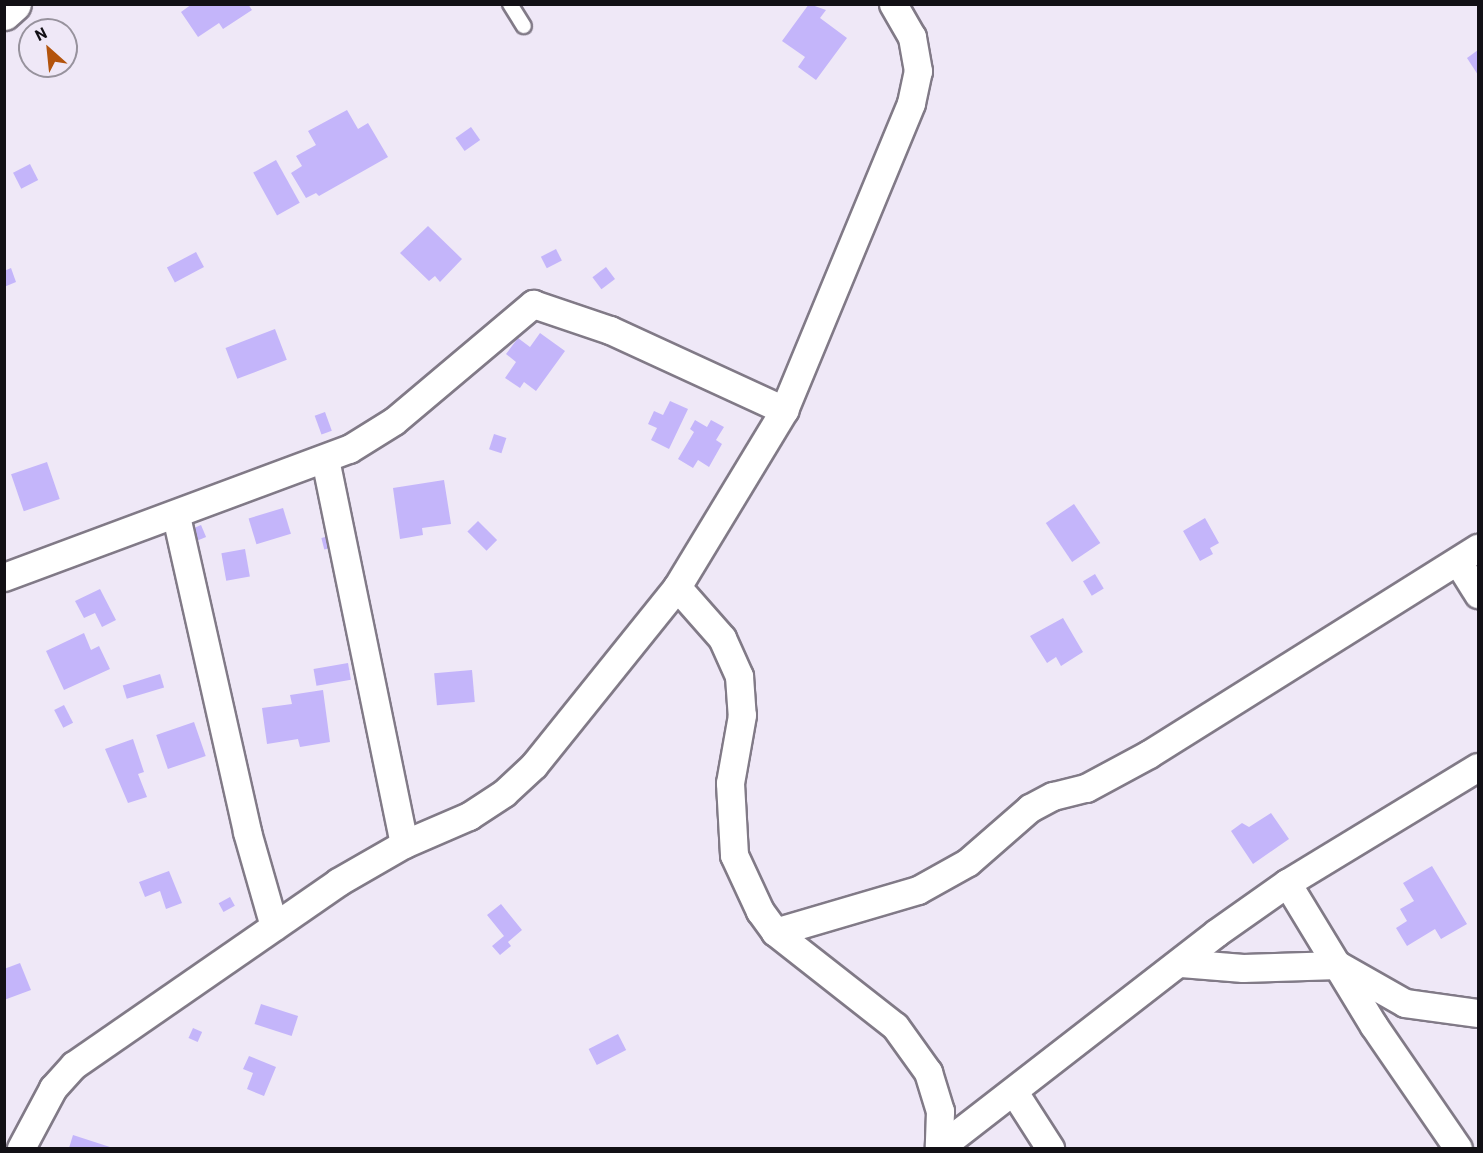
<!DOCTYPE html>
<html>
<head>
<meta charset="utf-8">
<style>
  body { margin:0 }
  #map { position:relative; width:1483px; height:1153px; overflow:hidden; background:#efe8f7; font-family:Barlow,sans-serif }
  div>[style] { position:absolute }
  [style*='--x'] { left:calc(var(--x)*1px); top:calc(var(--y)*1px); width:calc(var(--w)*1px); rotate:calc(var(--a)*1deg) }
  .building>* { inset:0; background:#c4b5fa; transform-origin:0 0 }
  .roads { filter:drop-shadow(2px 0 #817a87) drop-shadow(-2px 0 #817a87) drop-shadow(0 2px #817a87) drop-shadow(0 -2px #817a87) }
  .service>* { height:14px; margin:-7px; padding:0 7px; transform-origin:7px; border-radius:7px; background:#fff }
  .minor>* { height:27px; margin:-13.5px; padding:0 13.5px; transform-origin:13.5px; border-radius:13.5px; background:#fff }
  .tertiary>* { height:33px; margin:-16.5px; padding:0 16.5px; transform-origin:16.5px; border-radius:16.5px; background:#fff }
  span { translate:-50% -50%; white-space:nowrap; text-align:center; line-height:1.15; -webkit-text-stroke:4.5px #efe8f7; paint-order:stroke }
  .frame { position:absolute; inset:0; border:6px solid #121015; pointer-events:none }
  .north { position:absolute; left:18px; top:18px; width:60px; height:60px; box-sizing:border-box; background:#efe8f7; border:2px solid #97929d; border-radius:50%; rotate:333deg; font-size:16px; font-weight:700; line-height:24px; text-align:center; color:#121015 }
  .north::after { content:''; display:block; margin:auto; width:21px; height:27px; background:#b3540d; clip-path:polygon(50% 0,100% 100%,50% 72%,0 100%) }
</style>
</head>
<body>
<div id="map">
  <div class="building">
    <div style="clip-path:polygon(192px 4px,248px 4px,252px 10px,223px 29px,219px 23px,198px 37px,181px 12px)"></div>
    <div style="clip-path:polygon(809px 4px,826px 10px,820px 18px,847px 38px,816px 80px,798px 67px,805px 57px,782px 41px)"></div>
    <div style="clip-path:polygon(1478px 50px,1478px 75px,1467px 58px)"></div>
    <div style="clip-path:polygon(347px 110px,358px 129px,368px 123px,388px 157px,319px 196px,316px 193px,306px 198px,291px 173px,302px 166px,296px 156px,316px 145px,308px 131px)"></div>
    <div style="left:471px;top:127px;width:16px;height:19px;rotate:55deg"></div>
    <div style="left:276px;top:160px;width:49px;height:26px;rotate:61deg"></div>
    <div style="left:30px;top:164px;width:18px;height:19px;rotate:63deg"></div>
    <div style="clip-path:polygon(428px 226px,462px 259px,440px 282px,435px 276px,429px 281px,400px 253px)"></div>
    <div style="left:556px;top:249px;width:13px;height:17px;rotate:63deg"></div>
    <div style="left:196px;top:252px;width:17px;height:33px;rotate:62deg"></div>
    <div style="left:606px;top:267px;width:15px;height:17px;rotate:53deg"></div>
    <div style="clip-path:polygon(11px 268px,16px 282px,4px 287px,4px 271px)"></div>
    <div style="left:275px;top:329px;width:33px;height:53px;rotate:69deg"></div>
    <div style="clip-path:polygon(540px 333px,565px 351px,536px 391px,524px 382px,520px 388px,505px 378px,516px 362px,506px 354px,518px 338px,530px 347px)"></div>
    <div style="clip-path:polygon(670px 401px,688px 409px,669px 449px,651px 440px,657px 428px,648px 424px,654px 411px,663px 415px)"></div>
    <div style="left:325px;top:412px;width:20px;height:11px;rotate:70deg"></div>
    <div style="clip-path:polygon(695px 420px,707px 427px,711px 420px,724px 427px,716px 440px,722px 444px,709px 467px,698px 460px,693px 468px,678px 459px,694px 432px,690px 429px)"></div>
    <div style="left:494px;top:434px;width:13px;height:16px;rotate:18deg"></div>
    <div style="left:47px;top:462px;width:39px;height:38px;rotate:71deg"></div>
    <div style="clip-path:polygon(444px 480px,451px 524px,422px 528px,423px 535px,400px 539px,393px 488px)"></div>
    <div style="left:1074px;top:504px;width:47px;height:34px;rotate:56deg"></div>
    <div style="left:283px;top:508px;width:27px;height:36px;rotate:73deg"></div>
    <div style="clip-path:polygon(1205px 518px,1219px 543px,1210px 548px,1213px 554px,1200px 561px,1183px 531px)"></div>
    <div style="left:478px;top:521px;width:27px;height:15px;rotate:45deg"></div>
    <div style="left:201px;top:525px;width:13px;height:10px;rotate:67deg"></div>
    <div style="left:333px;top:535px;width:12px;height:12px;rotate:76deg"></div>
    <div style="left:245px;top:549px;width:28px;height:24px;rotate:80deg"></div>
    <div style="left:1095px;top:574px;width:17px;height:14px;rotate:59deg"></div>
    <div style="clip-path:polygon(100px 589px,116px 620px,102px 627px,95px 613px,84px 618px,75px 601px)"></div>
    <div style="clip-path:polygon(1063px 618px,1083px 652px,1061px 666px,1056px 657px,1047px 663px,1030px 636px)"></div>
    <div style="clip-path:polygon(84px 633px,91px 650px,99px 646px,110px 669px,64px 690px,46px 651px)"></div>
    <div style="left:348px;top:663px;width:17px;height:35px;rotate:80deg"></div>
    <div style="left:472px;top:670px;width:32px;height:38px;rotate:85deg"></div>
    <div style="left:160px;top:674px;width:14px;height:39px;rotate:73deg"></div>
    <div style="clip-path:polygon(323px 690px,330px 742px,300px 747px,298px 739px,267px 744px,262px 708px,292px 704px,290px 695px)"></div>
    <div style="left:64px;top:705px;width:20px;height:11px;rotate:63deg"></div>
    <div style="left:194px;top:722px;width:36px;height:40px;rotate:71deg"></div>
    <div style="clip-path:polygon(133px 739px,144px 772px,138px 774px,147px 797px,128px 803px,105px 749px)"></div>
    <div style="clip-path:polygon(1271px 813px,1289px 839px,1253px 864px,1231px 831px,1242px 823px,1249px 827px)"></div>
    <div style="clip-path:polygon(1432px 866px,1467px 924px,1441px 939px,1435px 929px,1407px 946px,1396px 928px,1407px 921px,1400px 909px,1414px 901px,1403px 883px)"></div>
    <div style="clip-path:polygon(169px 871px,182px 903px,166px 909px,160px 891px,145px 897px,139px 882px)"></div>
    <div style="left:230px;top:897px;width:10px;height:13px;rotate:61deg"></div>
    <div style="clip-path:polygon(501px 904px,522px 930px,508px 942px,511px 946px,500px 955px,492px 946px,504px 936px,487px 915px)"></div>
    <div style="clip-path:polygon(20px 963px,31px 990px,4px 1000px,4px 969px)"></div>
    <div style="left:261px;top:1004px;width:39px;height:21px;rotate:18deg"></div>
    <div style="left:193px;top:1028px;width:10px;height:11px;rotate:24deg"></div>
    <div style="left:618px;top:1034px;width:18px;height:33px;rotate:63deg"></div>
    <div style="clip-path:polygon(249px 1056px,276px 1067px,264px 1096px,247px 1089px,253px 1073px,243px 1069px)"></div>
    <div style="clip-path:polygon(73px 1135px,113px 1148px,69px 1148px)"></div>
  </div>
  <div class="roads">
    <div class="service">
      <div style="--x:510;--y:4;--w:26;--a:58"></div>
    </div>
    <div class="minor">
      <div style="--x:325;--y:459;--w:393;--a:78.4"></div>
      <div style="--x:176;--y:516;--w:324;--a:77.3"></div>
      <div style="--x:247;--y:832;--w:98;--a:74"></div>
      <div style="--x:1458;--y:562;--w:38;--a:58"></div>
      <div style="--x:4;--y:577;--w:368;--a:-20.4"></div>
      <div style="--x:349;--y:449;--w:53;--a:-31.9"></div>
      <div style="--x:394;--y:421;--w:182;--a:-40.1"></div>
      <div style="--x:533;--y:304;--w:81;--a:18.7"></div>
      <div style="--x:610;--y:330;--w:192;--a:24.7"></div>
      <div style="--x:677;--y:587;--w:68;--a:48.6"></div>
      <div style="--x:722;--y:638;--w:42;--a:65.9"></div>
      <div style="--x:739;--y:676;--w:39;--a:86"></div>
      <div style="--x:742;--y:715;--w:69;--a:100"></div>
      <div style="--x:730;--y:783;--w:72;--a:86.8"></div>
      <div style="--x:734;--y:855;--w:62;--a:65.1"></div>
      <div style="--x:760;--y:911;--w:26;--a:54"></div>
      <div style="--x:775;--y:932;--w:152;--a:38.1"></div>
      <div style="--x:895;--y:1026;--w:57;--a:54.3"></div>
      <div style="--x:928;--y:1072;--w:41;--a:72.9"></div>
      <div style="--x:940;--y:1111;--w:37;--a:92"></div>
      <div style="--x:1287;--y:883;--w:223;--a:-31.3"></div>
      <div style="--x:775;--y:932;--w:149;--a:-16.4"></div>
      <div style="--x:918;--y:890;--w:57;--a:-29.2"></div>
      <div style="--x:968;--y:862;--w:82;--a:-41.1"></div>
      <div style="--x:1030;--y:808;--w:26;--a:-28"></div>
      <div style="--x:1053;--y:796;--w:34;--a:-14"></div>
      <div style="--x:1086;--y:788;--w:72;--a:-28.4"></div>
      <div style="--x:1149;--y:754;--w:388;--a:-32.1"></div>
      <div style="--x:1181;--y:963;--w:62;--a:4.6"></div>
      <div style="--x:1243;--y:968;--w:95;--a:-1.8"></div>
      <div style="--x:1338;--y:965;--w:77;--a:29.6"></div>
      <div style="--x:1405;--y:1003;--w:74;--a:7.8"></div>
      <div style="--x:1014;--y:1092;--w:67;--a:57.3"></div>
      <div style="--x:21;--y:1148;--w:68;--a:-61.9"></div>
      <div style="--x:53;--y:1088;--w:31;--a:-48"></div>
      <div style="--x:74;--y:1065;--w:321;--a:-34.7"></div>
      <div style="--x:338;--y:882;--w:76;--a:-29.9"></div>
      <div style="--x:404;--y:844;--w:71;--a:-23.3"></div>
      <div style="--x:469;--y:816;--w:42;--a:-33.3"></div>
      <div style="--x:504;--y:793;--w:41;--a:-43"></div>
      <div style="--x:534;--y:765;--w:228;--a:-51.2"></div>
      <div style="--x:677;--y:587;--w:207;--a:-58.8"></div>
      <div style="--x:784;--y:410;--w:332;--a:-67.5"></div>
      <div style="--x:911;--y:103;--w:33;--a:-78"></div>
      <div style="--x:918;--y:71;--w:35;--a:-100"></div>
      <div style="--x:912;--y:37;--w:38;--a:-120"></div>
      <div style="--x:939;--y:1148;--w:351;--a:-37.8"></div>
      <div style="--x:1216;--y:933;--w:87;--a:-35.2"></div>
      <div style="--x:1287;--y:883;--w:167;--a:58.7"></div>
      <div style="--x:1374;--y:1026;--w:148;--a:55.5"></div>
    </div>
    <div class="tertiary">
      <div style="--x:4;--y:13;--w:13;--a:-42"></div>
    </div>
  </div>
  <div class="frame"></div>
  <div class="north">N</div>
</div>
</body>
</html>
